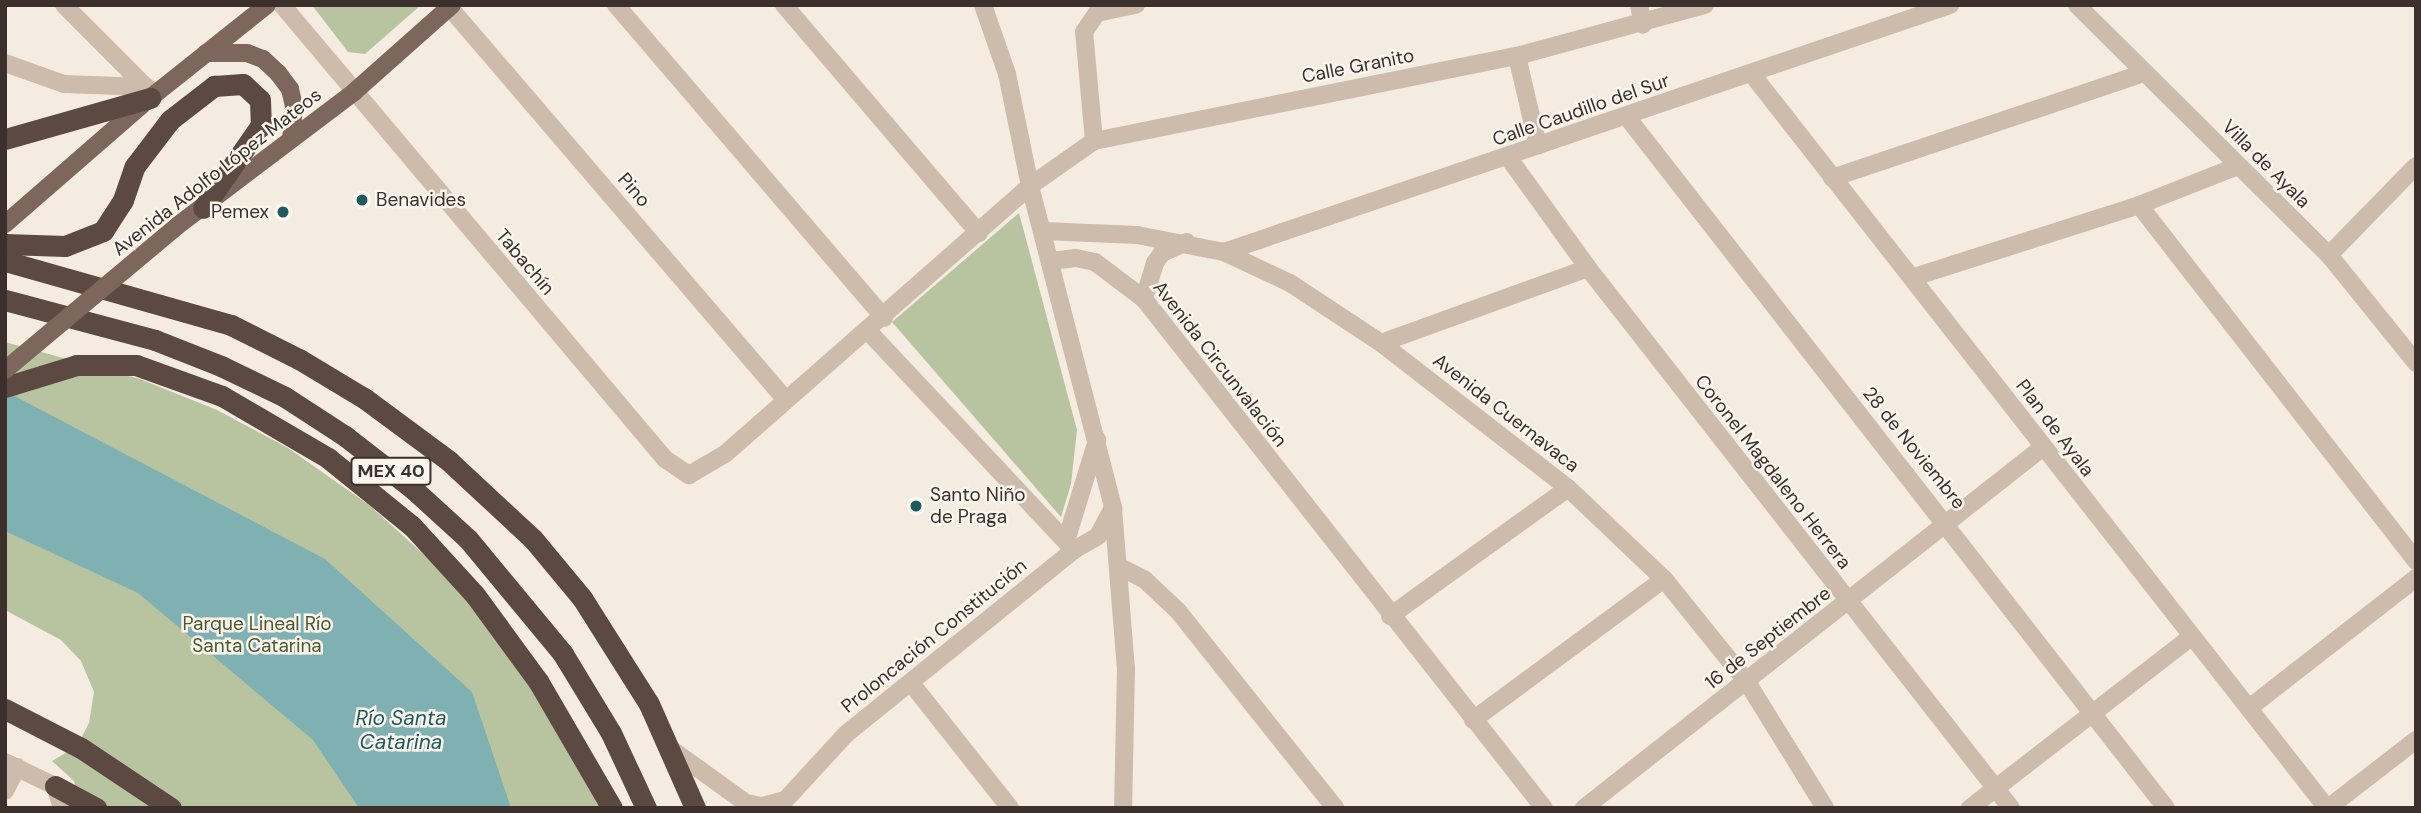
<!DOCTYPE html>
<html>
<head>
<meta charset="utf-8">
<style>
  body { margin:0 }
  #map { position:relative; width:2421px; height:813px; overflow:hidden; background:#f4ebe1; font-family:"DM Sans",sans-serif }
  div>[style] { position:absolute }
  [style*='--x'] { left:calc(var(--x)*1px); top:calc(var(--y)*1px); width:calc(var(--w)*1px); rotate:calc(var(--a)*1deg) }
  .green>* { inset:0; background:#b8c4a0 }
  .water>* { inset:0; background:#7fb0b2 }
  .minor>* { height:18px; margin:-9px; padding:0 9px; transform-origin:9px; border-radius:9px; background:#cdbbac }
  .major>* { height:18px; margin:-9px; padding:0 9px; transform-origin:9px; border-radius:9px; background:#7d675c }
  .highway>* { height:21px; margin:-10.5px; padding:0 10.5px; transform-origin:10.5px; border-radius:10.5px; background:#5c4a42 }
  .major-bridge>* { height:18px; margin:-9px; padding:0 9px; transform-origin:9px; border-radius:9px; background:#7d675c }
  .dots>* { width:19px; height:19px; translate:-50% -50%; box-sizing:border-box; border:4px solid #fbf5ee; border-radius:50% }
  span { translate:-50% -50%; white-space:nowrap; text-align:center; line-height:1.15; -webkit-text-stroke:5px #fbf5ee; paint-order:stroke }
  .shield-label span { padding:2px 5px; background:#fbf5ee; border:2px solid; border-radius:5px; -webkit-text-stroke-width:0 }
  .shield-label { font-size:18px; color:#3b302b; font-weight:700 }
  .street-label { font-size:19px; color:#3b302b }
  .poi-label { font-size:19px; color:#3b302b }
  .left { translate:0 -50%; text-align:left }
  .right { translate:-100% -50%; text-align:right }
  .park-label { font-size:19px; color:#4a5a2e }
  .water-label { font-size:21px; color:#1f5a5e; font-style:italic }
  .frame { position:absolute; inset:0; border:7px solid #3b302b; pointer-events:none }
</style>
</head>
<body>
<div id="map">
  <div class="green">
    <div style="clip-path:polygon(312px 5px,421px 5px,365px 54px,348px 52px)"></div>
    <div style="clip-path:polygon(1019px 213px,1077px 430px,1071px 484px,1061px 517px,892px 322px)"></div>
    <div style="clip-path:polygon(5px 342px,140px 379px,217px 410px,288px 448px,369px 505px,482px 607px,604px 808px,81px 808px,74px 781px,52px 761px,77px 746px,89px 723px,94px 692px,81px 661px,61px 640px,5px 610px)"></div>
  </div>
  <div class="water">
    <div style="clip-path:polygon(5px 391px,325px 559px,472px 692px,511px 808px,359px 808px,313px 740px,138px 593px,5px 531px)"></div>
  </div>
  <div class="minor">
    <div style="--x:64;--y:5;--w:116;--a:45"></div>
    <div style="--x:282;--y:5;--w:594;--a:49.85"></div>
    <div style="--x:665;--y:459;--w:29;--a:34"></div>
    <div style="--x:689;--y:475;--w:42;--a:-30.3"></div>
    <div style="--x:725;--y:454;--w:406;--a:-41.3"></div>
    <div style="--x:1030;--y:186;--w:78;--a:-35.1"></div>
    <div style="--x:1094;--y:141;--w:431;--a:-11.4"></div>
    <div style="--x:1517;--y:56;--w:195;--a:-15.2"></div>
    <div style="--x:616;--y:5;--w:412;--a:49.4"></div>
    <div style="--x:784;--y:5;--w:300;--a:49.5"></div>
    <div style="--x:983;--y:5;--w:73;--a:70.8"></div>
    <div style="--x:1007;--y:74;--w:114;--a:78.4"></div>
    <div style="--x:1030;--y:186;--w:333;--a:75.5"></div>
    <div style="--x:1113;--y:508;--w:161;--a:85.4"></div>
    <div style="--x:1126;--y:668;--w:140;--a:91.2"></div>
    <div style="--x:1639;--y:5;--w:20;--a:79"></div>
    <div style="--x:2077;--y:5;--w:355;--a:44.8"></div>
    <div style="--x:2329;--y:255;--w:139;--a:51.1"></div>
    <div style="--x:450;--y:8;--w:516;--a:49.4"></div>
    <div style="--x:1517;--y:56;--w:92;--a:76.9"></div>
    <div style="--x:5;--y:63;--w:63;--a:19.6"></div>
    <div style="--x:64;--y:84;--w:82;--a:2.1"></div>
    <div style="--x:146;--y:87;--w:12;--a:31"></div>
    <div style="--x:1751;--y:73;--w:934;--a:51.92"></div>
    <div style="--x:1627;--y:117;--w:876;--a:52.04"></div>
    <div style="--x:1094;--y:141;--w:109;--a:-95.2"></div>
    <div style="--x:1084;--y:32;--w:23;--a:-56"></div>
    <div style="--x:1097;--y:13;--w:40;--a:-12"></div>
    <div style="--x:1508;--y:157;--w:137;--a:54.2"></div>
    <div style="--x:1588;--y:268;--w:686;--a:51.93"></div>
    <div style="--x:1832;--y:178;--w:329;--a:-18.6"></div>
    <div style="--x:2139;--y:205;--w:451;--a:52.1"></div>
    <div style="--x:1043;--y:231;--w:94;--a:2.4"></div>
    <div style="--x:1137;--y:235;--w:89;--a:11.1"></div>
    <div style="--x:1224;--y:252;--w:73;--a:25.2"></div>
    <div style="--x:1290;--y:283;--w:109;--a:33.4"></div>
    <div style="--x:1381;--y:343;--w:237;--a:37.8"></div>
    <div style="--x:1568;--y:488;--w:132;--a:43.5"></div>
    <div style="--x:1664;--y:579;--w:132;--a:51.1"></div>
    <div style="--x:1747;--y:682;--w:148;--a:58.2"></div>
    <div style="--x:1224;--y:252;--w:767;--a:-18.79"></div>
    <div style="--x:2329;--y:255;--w:124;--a:-45.7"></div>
    <div style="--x:1051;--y:261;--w:25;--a:-7"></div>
    <div style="--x:1076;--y:258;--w:19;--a:12"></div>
    <div style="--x:1095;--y:262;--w:61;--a:37.1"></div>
    <div style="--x:1144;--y:299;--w:647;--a:51.84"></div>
    <div style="--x:1914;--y:277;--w:236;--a:-17.7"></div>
    <div style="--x:2139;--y:205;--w:106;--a:-21.5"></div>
    <div style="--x:1144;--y:299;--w:38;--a:-73"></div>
    <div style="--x:1155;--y:263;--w:12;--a:-55"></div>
    <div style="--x:1162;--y:253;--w:27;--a:-24"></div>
    <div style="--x:868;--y:331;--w:301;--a:46.8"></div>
    <div style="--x:1381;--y:343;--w:220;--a:-19.9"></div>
    <div style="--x:1066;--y:541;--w:106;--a:-72.9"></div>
    <div style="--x:1120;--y:567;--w:28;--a:27"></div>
    <div style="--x:1145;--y:580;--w:45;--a:43.2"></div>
    <div style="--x:1178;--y:611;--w:252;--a:51.4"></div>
    <div style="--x:1390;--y:616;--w:219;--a:-35.7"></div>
    <div style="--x:911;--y:683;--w:159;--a:51.6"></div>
    <div style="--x:2249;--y:708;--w:212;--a:-37.9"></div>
    <div style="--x:1473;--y:720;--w:237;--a:-36.4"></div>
    <div style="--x:671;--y:749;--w:92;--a:35.8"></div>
    <div style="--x:746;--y:803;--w:16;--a:11"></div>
    <div style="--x:762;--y:806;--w:20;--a:-15"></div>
    <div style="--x:5;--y:762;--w:55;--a:25.6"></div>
    <div style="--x:55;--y:786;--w:23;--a:72"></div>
    <div style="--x:5;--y:791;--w:27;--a:-63"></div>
    <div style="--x:778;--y:808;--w:100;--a:-47.4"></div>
    <div style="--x:846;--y:734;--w:293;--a:-38.9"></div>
    <div style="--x:1074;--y:550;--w:28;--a:-30"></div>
    <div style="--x:1098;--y:536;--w:32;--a:-62"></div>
    <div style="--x:1584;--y:808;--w:583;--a:-38.17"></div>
    <div style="--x:1970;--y:808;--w:278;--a:-37.7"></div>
    <div style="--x:2328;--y:808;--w:111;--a:-37.7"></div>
  </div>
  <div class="major">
    <div style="--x:206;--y:53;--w:41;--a:0"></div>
    <div style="--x:247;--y:53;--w:17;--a:21"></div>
    <div style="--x:263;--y:59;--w:21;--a:43"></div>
    <div style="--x:278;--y:73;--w:20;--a:53"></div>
    <div style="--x:290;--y:89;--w:17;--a:77"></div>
    <div style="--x:294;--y:106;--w:33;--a:95"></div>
    <div style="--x:5;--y:224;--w:192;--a:-41"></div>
    <div style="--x:150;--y:98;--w:149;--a:-38.5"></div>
    <div style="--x:177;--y:226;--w:222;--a:-37.1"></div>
    <div style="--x:354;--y:92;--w:131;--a:-41.6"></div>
  </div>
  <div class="highway">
    <div style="--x:5;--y:139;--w:151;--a:-15.8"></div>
    <div style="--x:5;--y:244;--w:60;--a:1.9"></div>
    <div style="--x:65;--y:246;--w:41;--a:-21.5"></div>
    <div style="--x:103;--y:231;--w:37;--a:-57"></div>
    <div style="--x:123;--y:200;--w:36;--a:-71"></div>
    <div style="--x:135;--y:166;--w:58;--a:-52.7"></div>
    <div style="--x:170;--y:120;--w:56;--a:-37.7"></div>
    <div style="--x:214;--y:86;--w:29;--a:-4"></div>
    <div style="--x:243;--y:84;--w:23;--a:43"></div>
    <div style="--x:260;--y:100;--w:25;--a:88"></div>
    <div style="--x:261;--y:125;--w:101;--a:124.9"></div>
    <div style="--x:5;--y:261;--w:235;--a:15.8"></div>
    <div style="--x:231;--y:325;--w:76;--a:26.6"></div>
    <div style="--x:299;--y:359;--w:76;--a:31"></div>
    <div style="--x:364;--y:398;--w:106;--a:36.5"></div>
    <div style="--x:449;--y:461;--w:115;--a:42.9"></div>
    <div style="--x:533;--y:539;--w:77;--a:50.3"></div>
    <div style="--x:582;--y:598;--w:125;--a:57.7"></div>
    <div style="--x:649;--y:704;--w:114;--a:66.1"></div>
    <div style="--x:5;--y:300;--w:155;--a:14.9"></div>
    <div style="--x:155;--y:340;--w:71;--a:21.5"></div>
    <div style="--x:221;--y:366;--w:71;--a:25.8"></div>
    <div style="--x:285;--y:397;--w:72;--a:33"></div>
    <div style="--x:345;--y:436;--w:85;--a:37.8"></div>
    <div style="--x:412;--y:488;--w:76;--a:42.3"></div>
    <div style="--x:468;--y:539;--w:149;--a:50.4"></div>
    <div style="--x:563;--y:654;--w:92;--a:58.7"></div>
    <div style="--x:611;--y:733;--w:83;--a:65"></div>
    <div style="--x:5;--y:387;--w:75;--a:-17"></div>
    <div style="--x:77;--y:365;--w:59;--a:0"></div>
    <div style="--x:136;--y:365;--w:91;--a:19.8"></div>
    <div style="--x:222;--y:396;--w:123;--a:30.3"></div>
    <div style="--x:328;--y:458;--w:108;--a:39"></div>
    <div style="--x:412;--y:526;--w:93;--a:47.6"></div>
    <div style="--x:475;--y:595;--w:107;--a:53.8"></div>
    <div style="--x:538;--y:681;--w:147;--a:59.8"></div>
    <div style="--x:5;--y:709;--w:85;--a:27.2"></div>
    <div style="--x:81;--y:748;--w:108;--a:33.7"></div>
    <div style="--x:55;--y:786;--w:47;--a:28.2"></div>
  </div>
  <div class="major-bridge">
    <div style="--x:5;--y:370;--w:224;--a:-39.9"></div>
  </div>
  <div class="dots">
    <div style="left:362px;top:200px;background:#1f5a5e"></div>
    <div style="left:283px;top:212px;background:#1f5a5e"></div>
    <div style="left:916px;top:506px;background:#1f5a5e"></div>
  </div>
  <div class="shield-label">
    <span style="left:391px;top:471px">MEX 40</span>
  </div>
  <div class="street-label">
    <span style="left:1358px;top:66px;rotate:-11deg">Calle Granito</span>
    <span style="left:1581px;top:110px;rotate:-19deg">Calle Caudillo del Sur</span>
    <span style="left:2266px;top:164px;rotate:45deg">Villa de Ayala</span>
    <span style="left:217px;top:172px;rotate:-38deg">Avenida Adolfo López Mateos</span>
    <span style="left:634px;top:190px;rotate:49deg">Pino</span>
    <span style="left:525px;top:262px;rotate:50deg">Tabachín</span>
    <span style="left:1220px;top:364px;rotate:52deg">Avenida Circunvalación</span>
    <span style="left:1506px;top:413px;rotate:38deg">Avenida Cuernavaca</span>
    <span style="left:2055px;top:428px;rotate:53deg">Plan de Ayala</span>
    <span style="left:1914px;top:448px;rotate:51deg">28 de Noviembre</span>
    <span style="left:1773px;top:472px;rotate:52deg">Coronel Magdaleno Herrera</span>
    <span style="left:934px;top:636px;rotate:-39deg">Proloncación Constitución</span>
    <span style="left:1768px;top:638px;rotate:-38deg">16 de Septiembre</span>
  </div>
  <div class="poi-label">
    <span class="left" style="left:376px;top:200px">Benavides</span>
    <span class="right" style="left:269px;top:212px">Pemex</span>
    <span class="left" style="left:930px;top:506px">Santo Niño<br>de Praga</span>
  </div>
  <div class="park-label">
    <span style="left:257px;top:635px">Parque Lineal Río<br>Santa Catarina</span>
  </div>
  <div class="water-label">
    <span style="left:401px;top:730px">Río Santa<br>Catarina</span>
  </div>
  <div class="frame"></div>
</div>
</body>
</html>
